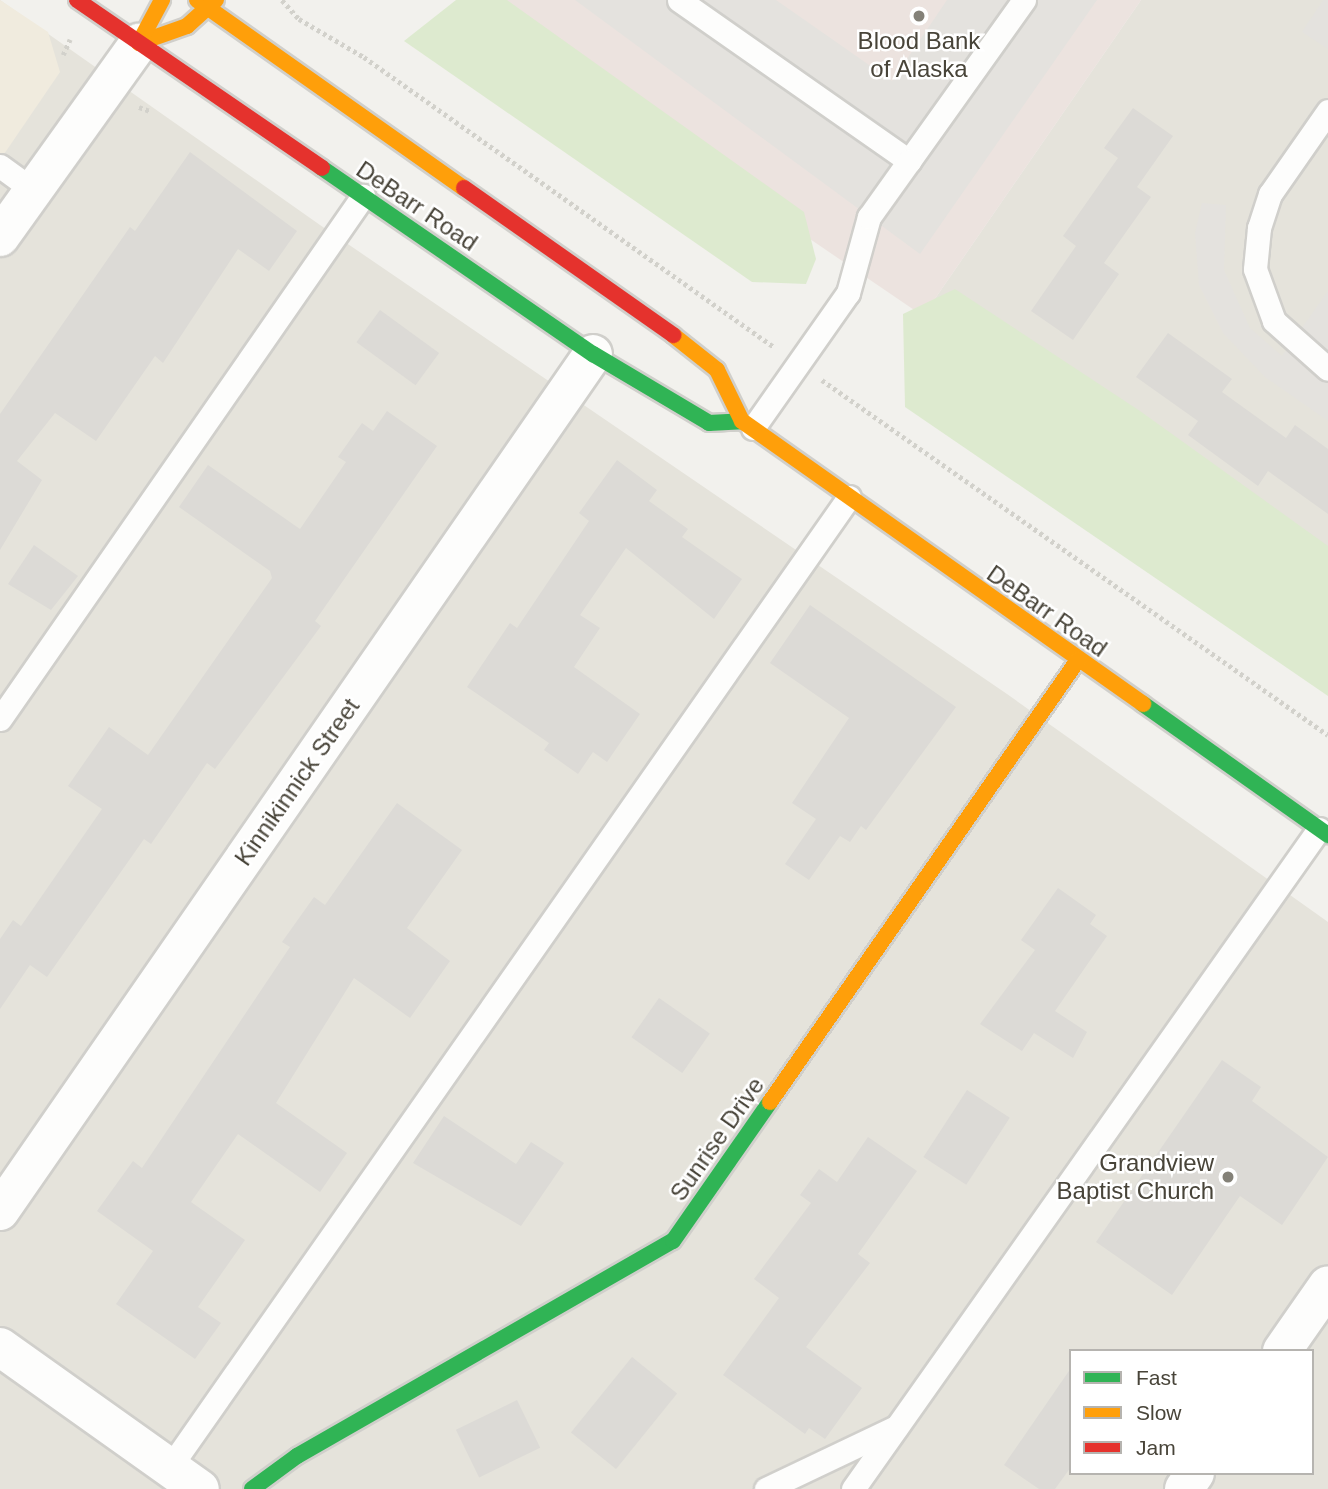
<!DOCTYPE html>
<html>
<head>
<meta charset="utf-8">
<style>
  body { margin:0 }
  #map { position:relative; width:1328px; height:1489px; overflow:hidden; background:#f2f1ed; font-family:Helvetica,sans-serif }
  div>[style] { position:absolute }
  [style*='--x'] { left:calc(var(--x)*1px); top:calc(var(--y)*1px); width:calc(var(--w)*1px); rotate:calc(var(--a)*1deg) }
  .residential>* { inset:0; background:#e5e3db }
  .commercial>* { inset:0; background:#f0ebde }
  .medical>* { inset:0; background:#ece3df }
  .green>* { inset:0; background:#ddeacf }
  .parking>* { inset:0; background:#e4e2de }
  .building>* { inset:0; background:#dcdad6; transform-origin:0 0 }
  .path>* { height:4.5px; margin-top:-2.25px; transform-origin:0; background:repeating-linear-gradient(90deg,#d2d1cb 0 3.5px,transparent 0 7px) }
  .roads { filter:drop-shadow(2px 0 #d0cfcb) drop-shadow(-2px 0 #d0cfcb) drop-shadow(0 2px #d0cfcb) drop-shadow(0 -2px #d0cfcb) }
  .lane>* { height:23px; margin:-11.5px; padding:0 11.5px; transform-origin:11.5px; border-radius:11.5px; background:#fdfdfc }
  .street>* { height:38px; margin:-19px; padding:0 19px; transform-origin:19px; border-radius:19px; background:#fdfdfc }
  .fast>* { height:16px; margin:-8px; padding:0 8px; transform-origin:8px; border-radius:8px; background:#30b455 }
  .slow>* { height:16px; margin:-8px; padding:0 8px; transform-origin:8px; border-radius:8px; background:#ff9f0a }
  .jam>* { height:16px; margin:-8px; padding:0 8px; transform-origin:8px; border-radius:8px; background:#e5322d }
  .dots>* { width:19px; height:19px; translate:-50% -50%; box-sizing:border-box; border:4px solid #fff; border-radius:50% }
  span { translate:-50% -50%; white-space:nowrap; text-align:center; line-height:1.15; -webkit-text-stroke:5px #fff; paint-order:stroke }
  .poi-label { font-size:24px; color:#484439 }
  .right { translate:-100% -50%; text-align:right }
  .street-label { font-size:24px; color:#484439 }
  .legend { position:absolute; left:1069px; top:1349px; width:245px; height:126px; box-sizing:border-box; background:#fff; border:2px solid #b6b4b0; margin:0; padding:9px 12px; list-style:none; font-size:21px; color:#484439 }
  .legend li { display:flex; align-items:center; gap:14px; height:35px }
  .legend b { width:35px; border:2px solid #b6b4b0 }
</style>
</head>
<body>
<div id="map">
  <div class="residential">
    <div style="clip-path:polygon(evenodd,0 0,320px 225px,1007px 694px,1328px 922px,1328px 1489px,0 1489px,0 0,1071px 1351px,1312px 1351px,1312px 1473px,1071px 1473px,1071px 1351px)"></div>
    <div style="clip-path:polygon(1141px 0,1328px 0,1328px 615px,923px 316px)"></div>
  </div>
  <div class="commercial">
    <div style="clip-path:polygon(0 0,48px 32px,60px 72px,0 160px)"></div>
  </div>
  <div class="medical">
    <div style="clip-path:polygon(459px 0,1141px 0,923px 316px)"></div>
  </div>
  <div class="green">
    <div style="clip-path:polygon(456px 0,507px 0,804px 212px,816px 259px,806px 284px,752px 282px,404px 41px)"></div>
    <div style="clip-path:polygon(955px 289px,1140px 411px,1328px 546px,1328px 696px,905px 407px,903px 314px)"></div>
  </div>
  <div class="parking">
    <div style="clip-path:polygon(575px 0,776px 0,892px 81px,947px 0,1097px 0,920px 254px)"></div>
    <div style="clip-path:polygon(1323px 0,1328px 0,1328px 49px,1302px 32px)"></div>
    <div style="clip-path:polygon(1202px 203px,1226px 205px,1224px 270px,1250px 328px,1282px 356px,1328px 291px,1328px 421px,1265px 377px,1223px 333px,1199px 285px,1195px 233px)"></div>
  </div>
  <div class="building">
    <div style="clip-path:polygon(1133px 108px,1173px 136px,1137px 187px,1151px 197px,1104px 263px,1119px 274px,1073px 340px,1031px 311px,1076px 246px,1063px 236px,1118px 158px,1104px 148px)"></div>
    <div style="clip-path:polygon(190px 152px,297px 231px,269px 271px,238px 249px,163px 363px,155px 356px,96px 441px,55px 413px,17px 461px,42px 480px,0 550px,0 414px,130px 227px,135px 231px)"></div>
    <div style="left:380px;top:310px;width:73px;height:40px;rotate:36deg"></div>
    <div style="clip-path:polygon(1168px 333px,1232px 379px,1222px 392px,1286px 438px,1295px 425px,1328px 449px,1328px 514px,1268px 471px,1258px 486px,1188px 435px,1198px 421px,1136px 377px)"></div>
    <div style="clip-path:polygon(387px 411px,437px 446px,315px 621px,321px 626px,215px 769px,207px 763px,151px 844px,144px 839px,47px 977px,30px 965px,0 1009px,0 939px,13px 920px,21px 926px,102px 809px,68px 786px,109px 727px,148px 755px,272px 578px,270px 571px,179px 507px,208px 465px,300px 529px,346px 462px,338px 457px,362px 423px,373px 431px)"></div>
    <div style="clip-path:polygon(617px 460px,657px 490px,649px 501px,688px 529px,682px 537px,742px 579px,714px 619px,626px 548px,580px 615px,600px 628px,574px 667px,640px 714px,607px 762px,593px 752px,578px 774px,544px 750px,549px 743px,467px 687px,510px 623px,517px 628px,589px 521px,579px 513px)"></div>
    <div style="clip-path:polygon(34px 545px,78px 576px,51px 610px,8px 584px)"></div>
    <div style="clip-path:polygon(810px 605px,956px 707px,866px 830px,861px 826px,850px 842px,840px 836px,809px 880px,785px 864px,816px 819px,792px 803px,849px 718px,770px 663px)"></div>
    <div style="clip-path:polygon(397px 803px,462px 850px,407px 928px,450px 961px,410px 1018px,354px 978px,276px 1103px,347px 1153px,320px 1192px,238px 1134px,191px 1202px,245px 1240px,198px 1307px,221px 1323px,195px 1359px,116px 1304px,153px 1251px,97px 1211px,133px 1161px,142px 1168px,290px 947px,282px 942px,314px 897px,325px 905px)"></div>
    <div style="clip-path:polygon(1058px 888px,1096px 915px,1090px 924px,1107px 936px,1055px 1011px,1087px 1032px,1073px 1058px,1034px 1033px,1022px 1051px,980px 1024px,1035px 950px,1021px 940px)"></div>
    <div style="left:659px;top:998px;width:62px;height:48px;rotate:35deg"></div>
    <div style="clip-path:polygon(1222px 1060px,1261px 1087px,1252px 1101px,1328px 1157px,1282px 1225px,1240px 1196px,1172px 1295px,1096px 1242px)"></div>
    <div style="left:967px;top:1090px;width:51px;height:80px;rotate:33deg"></div>
    <div style="clip-path:polygon(444px 1116px,516px 1164px,531px 1142px,564px 1163px,521px 1226px,413px 1163px)"></div>
    <div style="clip-path:polygon(868px 1137px,917px 1171px,858px 1254px,870px 1263px,806px 1347px,862px 1388px,825px 1439px,809px 1428px,805px 1434px,723px 1375px,779px 1298px,754px 1279px,811px 1203px,800px 1195px,819px 1169px,837px 1182px)"></div>
    <div style="left:632px;top:1357px;width:58px;height:97px;rotate:39deg"></div>
    <div style="clip-path:polygon(1071px 1368px,1071px 1467px,1055px 1489px,1039px 1489px,1004px 1465px)"></div>
    <div style="left:517px;top:1400px;width:53px;height:68px;rotate:64deg"></div>
  </div>
  <div class="path">
    <div style="--x:282;--y:0;--w:25;--a:48"></div>
    <div style="--x:299;--y:19;--w:75;--a:30.3"></div>
    <div style="--x:364;--y:57;--w:502;--a:35.27"></div>
    <div style="--x:63;--y:55;--w:17;--a:-66"></div>
    <div style="--x:139;--y:107;--w:12;--a:20"></div>
    <div style="--x:822;--y:380;--w:618;--a:35.05"></div>
  </div>
  <div class="roads">
    <div class="lane">
      <div style="--x:679;--y:0;--w:281;--a:35"></div>
      <div style="--x:909;--y:161;--w:198;--a:-54.5"></div>
      <div style="--x:1328;--y:111;--w:101;--a:124.9"></div>
      <div style="--x:1270;--y:194;--w:36;--a:108"></div>
      <div style="--x:1259;--y:228;--w:41;--a:95.6"></div>
      <div style="--x:1255;--y:269;--w:55;--a:69.9"></div>
      <div style="--x:1274;--y:321;--w:72;--a:41.6"></div>
      <div style="--x:0;--y:166;--w:41;--a:36"></div>
      <div style="--x:753;--y:428;--w:165;--a:-54.9"></div>
      <div style="--x:848;--y:293;--w:79;--a:-74.6"></div>
      <div style="--x:869;--y:217;--w:69;--a:-54.5"></div>
      <div style="--x:0;--y:719;--w:637;--a:-55.24"></div>
      <div style="--x:170;--y:1467;--w:1184;--a:-55.01"></div>
      <div style="--x:766;--y:1489;--w:144;--a:-25.5"></div>
      <div style="--x:853;--y:1489;--w:808;--a:-54.78"></div>
    </div>
    <div class="street">
      <div style="--x:0;--y:237;--w:239;--a:-54.4"></div>
      <div style="--x:0;--y:1211;--w:1042;--a:-55.32"></div>
      <div style="--x:0;--y:1347;--w:245;--a:35.4"></div>
      <div style="--x:1282;--y:1351;--w:80;--a:-55.1"></div>
      <div style="--x:1184;--y:1489;--w:19;--a:-55"></div>
    </div>
    <div class="fast">
      <div style="--x:322;--y:168;--w:329;--a:34.5"></div>
      <div style="--x:593;--y:354;--w:135;--a:30.7"></div>
      <div style="--x:709;--y:423;--w:33;--a:-3"></div>
      <div style="--x:1143;--y:704;--w:227;--a:35.3"></div>
      <div style="--x:252;--y:1489;--w:56;--a:-36.3"></div>
      <div style="--x:297;--y:1456;--w:433;--a:-29.8"></div>
      <div style="--x:673;--y:1241;--w:169;--a:-55.1"></div>
    </div>
    <div class="slow">
      <div style="--x:197;--y:0;--w:327;--a:35.2"></div>
      <div style="--x:139;--y:43;--w:51;--a:-19.5"></div>
      <div style="--x:187;--y:26;--w:39;--a:-42"></div>
      <div style="--x:139;--y:43;--w:49;--a:-61.9"></div>
      <div style="--x:673;--y:335;--w:56;--a:38.5"></div>
      <div style="--x:717;--y:370;--w:57;--a:63.9"></div>
      <div style="--x:742;--y:421;--w:491;--a:35.2"></div>
      <div style="--x:770;--y:1102;--w:539;--a:-55.13"></div>
    </div>
    <div class="jam">
      <div style="--x:77;--y:0;--w:297;--a:34.4"></div>
      <div style="--x:464;--y:188;--w:256;--a:35.1"></div>
    </div>
  </div>
  <div class="dots">
    <div style="left:919px;top:16px;background:#848178"></div>
    <div style="left:1228px;top:1177px;background:#848178"></div>
  </div>
  <div class="poi-label">
    <span style="left:919px;top:55px">Blood Bank<br>of Alaska</span>
    <span class="right" style="left:1214px;top:1177px">Grandview<br>Baptist Church</span>
  </div>
  <div class="street-label">
    <span style="left:417px;top:206px;rotate:34deg">DeBarr Road</span>
    <span style="left:1047px;top:611px;rotate:35deg">DeBarr Road</span>
    <span style="left:297px;top:782px;rotate:-55deg">Kinnikinnick Street</span>
    <span style="left:717px;top:1139px;rotate:-55deg">Sunrise Drive</span>
  </div>
  <ul class="legend">
  <li><b style="height:9px;background:#30b455"></b>Fast</li>
  <li><b style="height:9px;background:#ff9f0a"></b>Slow</li>
  <li><b style="height:9px;background:#e5322d"></b>Jam</li>
  </ul>
</div>
</body>
</html>
